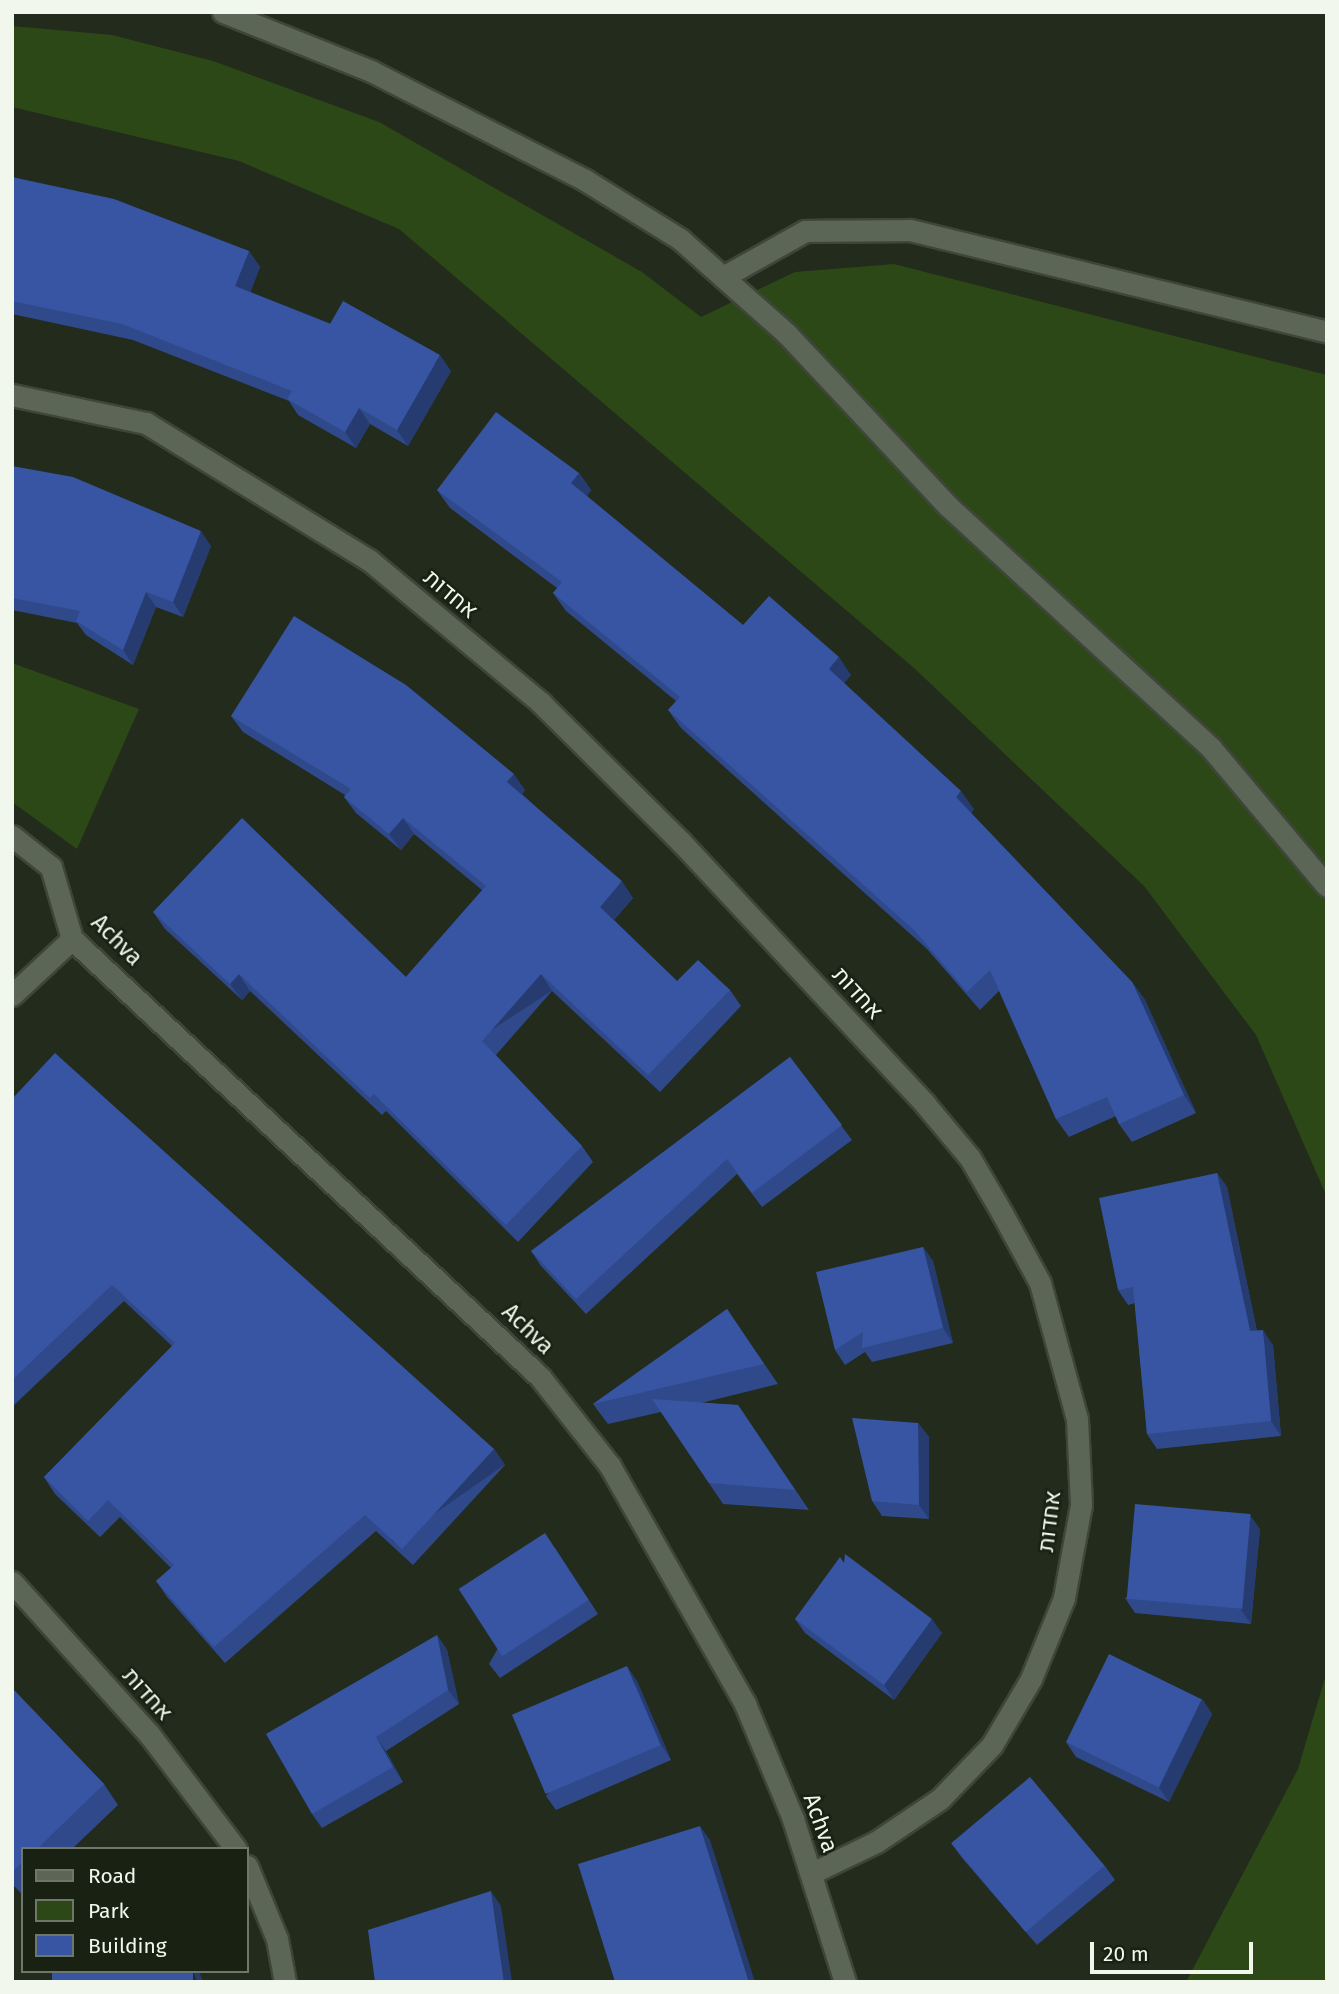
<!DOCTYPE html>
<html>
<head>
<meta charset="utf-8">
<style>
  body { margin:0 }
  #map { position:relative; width:1339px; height:1994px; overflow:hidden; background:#222b1c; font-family:"Fira Sans",Heebo,sans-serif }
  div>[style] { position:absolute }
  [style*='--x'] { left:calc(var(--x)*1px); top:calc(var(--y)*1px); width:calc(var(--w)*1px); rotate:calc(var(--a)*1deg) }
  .green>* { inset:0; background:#2c4816 }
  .roads { filter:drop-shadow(2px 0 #3e4639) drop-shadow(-2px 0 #3e4639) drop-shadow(0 2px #3e4639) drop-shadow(0 -2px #3e4639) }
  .lane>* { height:21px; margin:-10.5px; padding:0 10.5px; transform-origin:10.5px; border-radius:10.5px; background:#5c6656 }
  .street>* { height:21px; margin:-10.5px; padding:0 10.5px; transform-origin:10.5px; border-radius:10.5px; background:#5c6656 }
  .wall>* { inset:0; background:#2f498b }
  .shaded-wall>* { inset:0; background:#263c71; transform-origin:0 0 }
  .building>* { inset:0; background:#3755a2; transform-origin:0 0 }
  span { translate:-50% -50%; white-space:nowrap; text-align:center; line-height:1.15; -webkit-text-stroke:5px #192113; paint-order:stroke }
  .street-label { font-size:23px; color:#f1f7ed }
  .frame { position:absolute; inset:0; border:14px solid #f1f7ed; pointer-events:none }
  .legend { position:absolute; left:21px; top:1847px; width:228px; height:126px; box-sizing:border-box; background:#192113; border:2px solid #6f776a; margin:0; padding:9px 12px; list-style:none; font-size:21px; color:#f1f7ed }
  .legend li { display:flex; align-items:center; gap:14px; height:35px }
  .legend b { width:35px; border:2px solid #6f776a }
  .scale { position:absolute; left:1090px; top:1942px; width:163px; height:32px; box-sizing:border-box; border:4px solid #f1f7ed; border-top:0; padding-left:9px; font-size:21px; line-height:24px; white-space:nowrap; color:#f1f7ed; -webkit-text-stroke:5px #192113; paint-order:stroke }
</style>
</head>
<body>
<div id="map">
  <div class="green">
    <div style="clip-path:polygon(12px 26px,112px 35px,213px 61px,379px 122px,642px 272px,701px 317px,795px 272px,894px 264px,1327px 375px,1327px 1197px,1256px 1035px,1144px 886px,914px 668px,399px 229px,239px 161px,12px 107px)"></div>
    <div style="clip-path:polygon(12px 663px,139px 709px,77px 849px,12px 802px)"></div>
    <div style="clip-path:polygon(1327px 1671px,1327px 1982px,1186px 1982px,1298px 1769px)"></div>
  </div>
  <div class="roads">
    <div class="lane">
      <div style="--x:223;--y:12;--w:159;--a:21.7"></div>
      <div style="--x:371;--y:71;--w:240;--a:27"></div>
      <div style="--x:585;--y:180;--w:112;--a:31.8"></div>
      <div style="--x:680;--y:239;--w:143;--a:41.6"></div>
      <div style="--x:787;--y:334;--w:236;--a:46.9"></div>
      <div style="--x:948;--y:506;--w:357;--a:42.6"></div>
      <div style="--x:1211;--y:748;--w:180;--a:50"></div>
      <div style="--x:723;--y:277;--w:94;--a:-29.3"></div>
      <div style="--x:805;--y:231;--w:105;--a:-0.5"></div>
      <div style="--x:910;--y:230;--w:429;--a:13.7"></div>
    </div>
    <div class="street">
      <div style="--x:12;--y:395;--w:137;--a:11.8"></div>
      <div style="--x:146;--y:423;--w:262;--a:31.6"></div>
      <div style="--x:369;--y:560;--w:224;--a:39.7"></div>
      <div style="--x:541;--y:703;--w:197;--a:44.8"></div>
      <div style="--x:681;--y:842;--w:358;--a:47"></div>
      <div style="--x:925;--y:1104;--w:70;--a:50.2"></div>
      <div style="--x:970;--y:1158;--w:64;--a:59.8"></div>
      <div style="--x:1002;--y:1213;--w:80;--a:61.5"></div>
      <div style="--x:1040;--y:1283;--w:141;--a:74.8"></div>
      <div style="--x:1077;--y:1419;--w:86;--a:87.3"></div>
      <div style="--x:1081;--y:1505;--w:95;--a:100.4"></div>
      <div style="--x:1064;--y:1598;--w:87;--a:112.2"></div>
      <div style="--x:1031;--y:1679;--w:77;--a:120.6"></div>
      <div style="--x:992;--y:1745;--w:75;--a:133.9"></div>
      <div style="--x:940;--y:1799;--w:77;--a:146.1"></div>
      <div style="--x:876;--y:1842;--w:71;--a:154.2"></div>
      <div style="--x:12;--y:836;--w:50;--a:38.5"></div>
      <div style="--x:51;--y:867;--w:75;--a:73.7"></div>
      <div style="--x:72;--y:939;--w:641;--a:43.1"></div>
      <div style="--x:540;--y:1377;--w:113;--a:51.8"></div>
      <div style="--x:610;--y:1466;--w:274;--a:60.4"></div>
      <div style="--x:745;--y:1704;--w:125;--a:67.3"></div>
      <div style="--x:793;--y:1819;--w:171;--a:72.3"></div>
      <div style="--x:12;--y:995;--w:82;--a:-43"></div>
      <div style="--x:12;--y:1582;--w:205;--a:48"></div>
      <div style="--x:149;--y:1734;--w:144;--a:52.9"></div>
      <div style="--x:247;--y:1866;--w:79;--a:67.7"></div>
      <div style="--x:277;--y:1939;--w:44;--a:79.5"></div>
    </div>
  </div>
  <div class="wall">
    <div style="clip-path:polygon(12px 177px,249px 251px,260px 267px,250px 292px,451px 371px,408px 446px,370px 424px,356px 448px,298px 415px,289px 401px,133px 340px,12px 314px)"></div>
    <div style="clip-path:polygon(12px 466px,211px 546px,183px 617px,156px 607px,133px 665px,86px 635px,77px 623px,12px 610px)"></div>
    <div style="clip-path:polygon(579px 473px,591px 490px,587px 496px,743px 625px,851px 675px,844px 683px,974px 809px,971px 813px,1132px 982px,1145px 1000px,1196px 1113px,1132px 1142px,1119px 1124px,1116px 1116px,1069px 1137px,1056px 1119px,999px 991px,980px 1010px,927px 949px,681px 728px,668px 710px,676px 701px,566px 611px,553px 593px,557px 588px,450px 508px,437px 490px)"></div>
    <div style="clip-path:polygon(231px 716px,525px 790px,522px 794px,633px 898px,614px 920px,677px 981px,730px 990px,741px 1006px,660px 1092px,552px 991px,496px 1055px,582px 1146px,593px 1162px,518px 1242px,386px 1111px,382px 1115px,250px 991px,242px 1000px,165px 929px,153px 912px,406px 977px,482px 890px,414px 834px,401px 850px,356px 813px,344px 797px,345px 795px,243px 732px)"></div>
    <div style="clip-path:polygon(790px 1057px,852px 1140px,762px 1207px,737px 1174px,586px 1314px,541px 1266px,531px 1251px)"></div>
    <div style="clip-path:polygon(12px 1099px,494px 1449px,505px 1465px,413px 1565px,376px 1531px,225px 1663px,167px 1597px,156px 1581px,171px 1568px,120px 1517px,100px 1537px,55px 1494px,44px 1477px,172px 1346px,124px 1301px,12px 1407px)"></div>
    <div style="clip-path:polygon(1217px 1173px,1227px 1187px,1257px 1331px,1273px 1345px,1281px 1436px,1157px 1449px,1147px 1434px,1135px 1303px,1128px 1305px,1118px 1290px)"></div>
    <div style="clip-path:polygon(923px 1247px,933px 1261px,953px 1343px,872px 1362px,865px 1352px,845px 1365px,835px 1350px)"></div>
    <div style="clip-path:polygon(727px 1309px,778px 1384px,701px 1403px,738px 1405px,809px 1510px,723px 1504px,661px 1412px,608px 1424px,593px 1404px)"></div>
    <div style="clip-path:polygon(918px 1423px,929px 1437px,929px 1519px,882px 1516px,872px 1501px)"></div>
    <div style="clip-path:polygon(1260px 1529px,1251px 1624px,1135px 1613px,1125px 1598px)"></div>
    <div style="clip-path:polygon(555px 1548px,598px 1614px,500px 1678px,489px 1664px)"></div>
    <div style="clip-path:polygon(844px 1563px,942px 1633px,894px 1700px,805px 1633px,795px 1619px)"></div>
    <div style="clip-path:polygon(437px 1635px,447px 1650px,459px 1704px,386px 1751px,403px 1782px,322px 1828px,312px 1814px)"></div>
    <div style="clip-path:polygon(637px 1681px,671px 1760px,556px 1810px,546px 1796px)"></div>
    <div style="clip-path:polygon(12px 1688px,104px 1784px,118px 1805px,72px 1849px,23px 1849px,23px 1895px,12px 1884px)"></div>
    <div style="clip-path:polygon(1202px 1699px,1212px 1714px,1169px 1802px,1076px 1757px,1066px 1742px)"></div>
    <div style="clip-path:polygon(952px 1844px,1105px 1866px,1115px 1880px,1037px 1945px,962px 1858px)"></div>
  </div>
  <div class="shaded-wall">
    <div style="clip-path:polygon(249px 251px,260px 267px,247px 302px,235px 286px)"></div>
    <div style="clip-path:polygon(440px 355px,451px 371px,408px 446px,397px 430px)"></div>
    <div style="clip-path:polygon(359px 408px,370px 424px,356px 448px,345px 432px)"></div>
    <div style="clip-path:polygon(579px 473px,591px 490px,584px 501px,571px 483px)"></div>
    <div style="clip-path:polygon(201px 531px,211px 546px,183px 617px,173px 602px)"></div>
    <div style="clip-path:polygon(146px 592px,156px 607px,133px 665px,123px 650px)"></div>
    <div style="clip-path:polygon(839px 657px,851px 675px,841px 687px,829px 669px)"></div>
    <div style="clip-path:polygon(514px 774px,525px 790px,519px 798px,507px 782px)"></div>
    <div style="clip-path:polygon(961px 791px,974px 809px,968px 815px,956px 797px)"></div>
    <div style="clip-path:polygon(403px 818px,414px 834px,401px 850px,389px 834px)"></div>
    <div style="clip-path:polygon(622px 881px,633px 898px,611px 923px,600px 907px)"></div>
    <div style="clip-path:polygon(239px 974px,250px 991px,242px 1000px,230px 984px)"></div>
    <div style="left:541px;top:974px;width:20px;height:89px;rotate:57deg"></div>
    <div style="clip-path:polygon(1132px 982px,1145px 1000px,1196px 1113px,1184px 1095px)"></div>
    <div style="clip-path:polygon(1217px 1173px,1227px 1187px,1260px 1346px,1250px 1331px)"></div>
    <div style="clip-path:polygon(923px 1247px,933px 1261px,953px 1343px,943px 1328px)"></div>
    <div style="clip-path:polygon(1263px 1330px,1273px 1345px,1281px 1436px,1271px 1421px)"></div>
    <div style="clip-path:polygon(918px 1423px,929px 1437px,929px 1519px,919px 1505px)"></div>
    <div style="left:494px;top:1449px;width:19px;height:136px;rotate:55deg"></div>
    <div style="clip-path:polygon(1250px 1515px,1260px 1529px,1251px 1624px,1241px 1610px)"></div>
    <div style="clip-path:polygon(932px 1619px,942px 1633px,894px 1700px,884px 1685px)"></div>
    <div style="clip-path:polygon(437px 1635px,447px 1650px,459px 1704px,448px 1690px)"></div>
    <div style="clip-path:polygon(627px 1666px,637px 1681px,671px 1760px,661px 1745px)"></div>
    <div style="clip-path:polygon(1202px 1699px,1212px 1714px,1169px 1802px,1159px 1788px)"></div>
    <div style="clip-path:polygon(376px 1737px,386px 1751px,403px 1782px,393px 1767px)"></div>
    <div style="clip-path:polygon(700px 1826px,710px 1840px,755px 1982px,749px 1982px)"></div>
    <div style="clip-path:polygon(491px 1891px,501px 1906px,512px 1982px,504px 1982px)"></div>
    <div style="clip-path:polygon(193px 1971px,199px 1971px,203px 1982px,197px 1982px)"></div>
  </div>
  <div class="building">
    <div style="clip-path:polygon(12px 177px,114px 199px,249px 251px,235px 286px,330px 324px,343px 301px,440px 355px,397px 430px,359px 408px,345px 432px,287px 399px,292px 391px,122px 324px,12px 301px)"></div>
    <div style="clip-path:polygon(496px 412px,579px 473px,571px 483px,743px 625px,769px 596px,839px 657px,829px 669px,961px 791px,956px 797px,1132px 982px,1184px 1095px,1119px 1124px,1107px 1097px,1056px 1119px,990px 970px,967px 992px,915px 931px,668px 710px,680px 697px,553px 593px,562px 582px,437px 490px)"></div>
    <div style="clip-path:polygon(12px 466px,73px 477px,201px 531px,173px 602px,146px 592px,123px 650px,76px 621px,80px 611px,12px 598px)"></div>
    <div style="clip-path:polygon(294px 616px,406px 685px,514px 774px,507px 782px,622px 881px,600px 907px,677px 981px,698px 960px,730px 990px,648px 1075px,541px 974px,482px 1041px,582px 1146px,506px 1225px,374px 1094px,370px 1098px,239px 974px,230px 984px,153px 912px,242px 818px,406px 977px,486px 886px,403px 818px,389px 834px,344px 797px,351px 789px,231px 716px)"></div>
    <div style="clip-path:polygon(55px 1053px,494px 1449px,402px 1549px,365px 1515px,214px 1647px,156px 1581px,174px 1565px,108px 1500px,88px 1521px,44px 1477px,175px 1343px,112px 1285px,12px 1380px,12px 1099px)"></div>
    <div style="clip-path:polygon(790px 1057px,842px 1125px,752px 1193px,727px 1159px,576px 1299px,531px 1251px)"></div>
    <div style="clip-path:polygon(1217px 1173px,1250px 1331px,1263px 1330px,1271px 1421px,1147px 1434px,1133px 1287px,1118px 1290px,1099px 1198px)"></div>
    <div style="clip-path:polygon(923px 1247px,943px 1328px,862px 1348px,863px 1332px,835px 1350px,816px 1272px)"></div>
    <div style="clip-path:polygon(727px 1309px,764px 1364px,593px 1404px)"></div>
    <div style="clip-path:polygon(652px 1399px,738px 1405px,795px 1490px,709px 1483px)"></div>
    <div style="clip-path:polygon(852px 1418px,918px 1423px,919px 1505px,872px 1501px)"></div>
    <div style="left:1135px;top:1504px;width:116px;height:95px;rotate:5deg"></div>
    <div style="left:545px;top:1533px;width:80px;height:103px;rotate:57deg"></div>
    <div style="clip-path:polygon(845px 1554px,932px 1619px,884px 1685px,795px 1619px,840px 1557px,844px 1563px)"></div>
    <div style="clip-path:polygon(437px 1635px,448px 1690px,376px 1737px,393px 1767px,312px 1814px,266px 1734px)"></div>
    <div style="left:1109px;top:1654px;width:103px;height:98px;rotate:26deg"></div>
    <div style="left:627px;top:1666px;width:86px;height:125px;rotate:67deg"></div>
    <div style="clip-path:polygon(12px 1688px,104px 1784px,37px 1849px,23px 1849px,23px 1862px,12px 1872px)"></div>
    <div style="left:1030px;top:1777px;width:116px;height:103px;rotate:50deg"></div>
    <div style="clip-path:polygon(700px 1826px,749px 1982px,615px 1982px,578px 1864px)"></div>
    <div style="clip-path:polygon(491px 1891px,504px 1982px,375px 1982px,368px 1930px)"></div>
    <div style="left:52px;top:1971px;width:141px;height:12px"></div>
  </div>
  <div class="street-label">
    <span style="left:451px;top:594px;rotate:40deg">אחדות</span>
    <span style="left:117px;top:940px;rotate:45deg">Achva</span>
    <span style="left:858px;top:993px;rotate:47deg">אחדות</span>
    <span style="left:528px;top:1329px;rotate:44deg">Achva</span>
    <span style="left:1049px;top:1521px;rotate:-83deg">אחדות</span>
    <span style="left:148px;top:1694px;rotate:48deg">אחדות</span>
    <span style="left:821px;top:1823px;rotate:70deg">Achva</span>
  </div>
  <div class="frame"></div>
  <ul class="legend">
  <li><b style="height:9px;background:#5c6656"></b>Road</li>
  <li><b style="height:19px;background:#2c4816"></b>Park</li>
  <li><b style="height:19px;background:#3755a2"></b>Building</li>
  </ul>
  <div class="scale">20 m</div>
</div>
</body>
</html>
